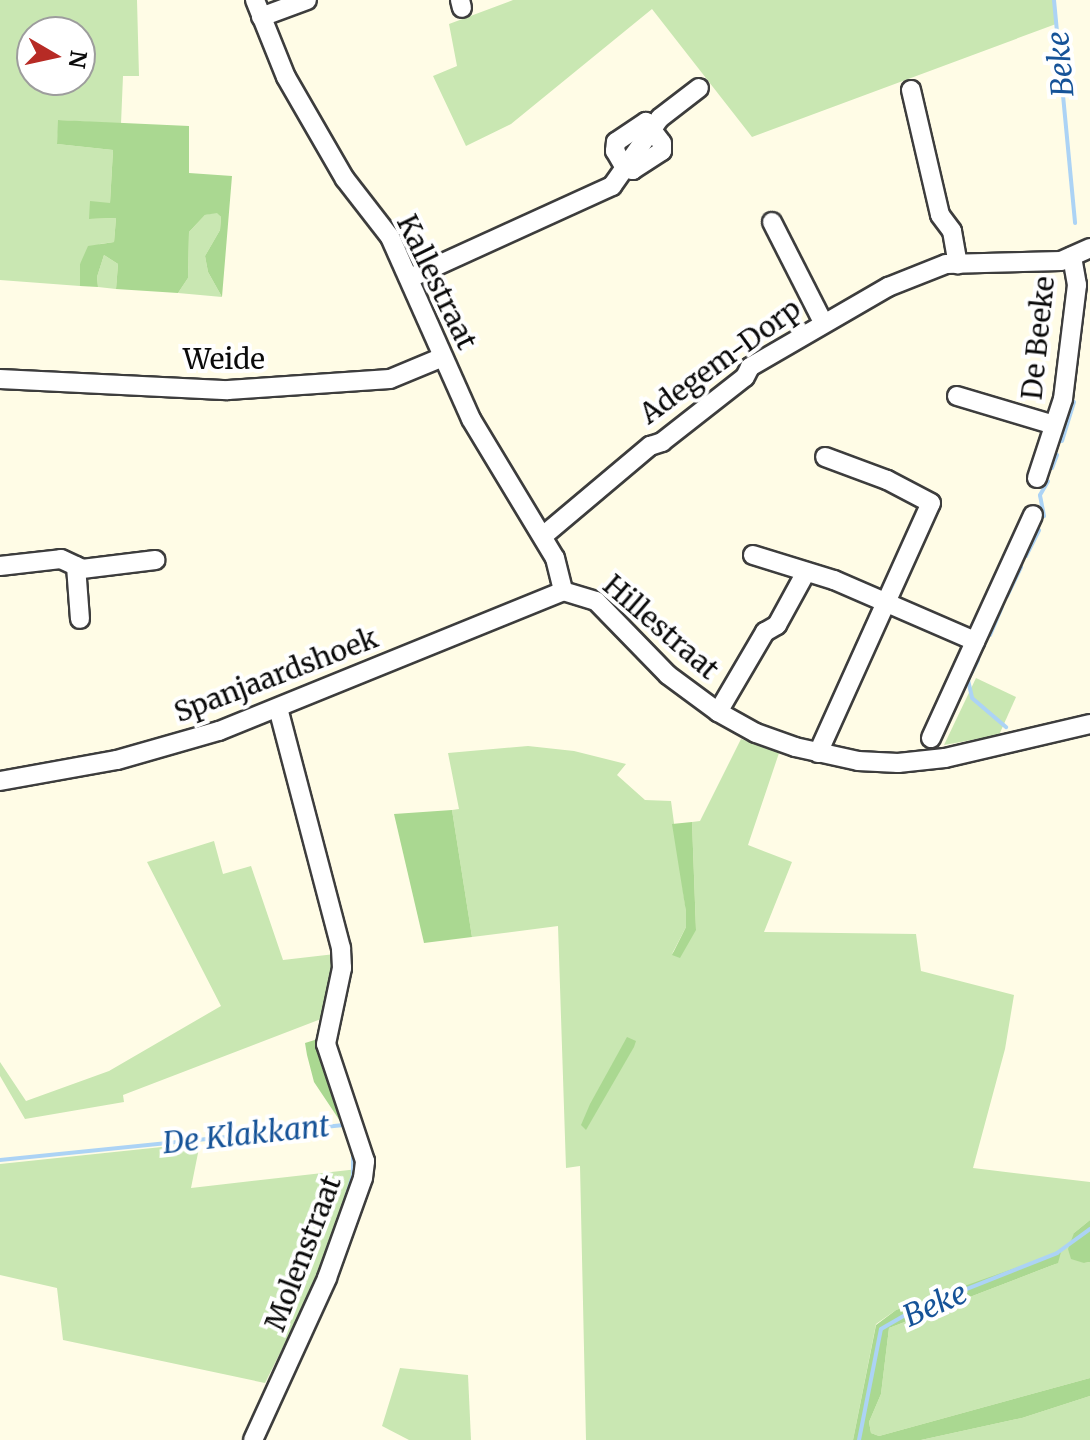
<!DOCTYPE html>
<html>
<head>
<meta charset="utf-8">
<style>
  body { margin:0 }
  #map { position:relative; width:1090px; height:1440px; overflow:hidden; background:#fffce6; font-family:Merriweather,serif }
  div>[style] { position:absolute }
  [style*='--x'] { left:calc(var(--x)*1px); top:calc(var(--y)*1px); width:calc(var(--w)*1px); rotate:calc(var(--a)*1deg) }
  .green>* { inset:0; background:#c9e7b2 }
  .forest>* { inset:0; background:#aad891 }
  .stream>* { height:4px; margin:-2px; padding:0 2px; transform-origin:2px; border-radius:2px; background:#acd3f5 }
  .roads { filter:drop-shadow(2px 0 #3d3d3d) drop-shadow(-2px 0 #3d3d3d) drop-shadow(0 2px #3d3d3d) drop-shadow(0 -2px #3d3d3d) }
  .minor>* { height:18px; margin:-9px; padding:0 9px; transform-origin:9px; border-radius:9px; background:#fff }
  span { translate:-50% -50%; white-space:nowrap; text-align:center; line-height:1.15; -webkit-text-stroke:8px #fff; paint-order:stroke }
  .street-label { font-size:28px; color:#0a0a0a }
  .water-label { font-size:30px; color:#165398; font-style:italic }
  .north { position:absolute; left:16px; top:16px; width:80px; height:80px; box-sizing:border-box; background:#fff; border:2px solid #9d9d9d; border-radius:50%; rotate:99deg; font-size:22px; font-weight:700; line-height:32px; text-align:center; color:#0a0a0a }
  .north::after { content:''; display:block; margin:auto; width:28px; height:36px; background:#b72b25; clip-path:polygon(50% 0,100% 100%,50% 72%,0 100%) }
</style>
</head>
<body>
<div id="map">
  <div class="green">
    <div style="clip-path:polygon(evenodd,0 0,137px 0,139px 76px,123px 76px,121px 124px,59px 120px,57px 144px,113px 150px,110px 203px,90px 219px,116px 218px,114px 242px,100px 244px,80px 264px,80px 286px,0 280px,0 0,32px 32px,80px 32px,80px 80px,32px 80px,32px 32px)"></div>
    <div style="clip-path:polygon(513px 0,1054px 0,1056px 24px,752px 137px,652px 9px,511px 124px,466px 146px,433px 76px,457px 66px,449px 24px)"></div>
    <div style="clip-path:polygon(217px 212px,221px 217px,220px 230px,205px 256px,208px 272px,222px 297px,178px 293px,188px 278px,189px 232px,205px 215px)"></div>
    <div style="clip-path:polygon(104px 255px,118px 264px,116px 289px,98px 287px,97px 277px)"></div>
    <div style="clip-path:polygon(976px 678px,1016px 697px,999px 735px,944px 745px)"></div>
    <div style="clip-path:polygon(741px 739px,779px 753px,748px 845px,792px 862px,764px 932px,916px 934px,921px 971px,1014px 995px,1005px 1049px,973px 1168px,1090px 1182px,1090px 1220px,1074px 1233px,1084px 1263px,1090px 1262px,1090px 1378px,879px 1436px,871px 1433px,869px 1422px,881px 1394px,889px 1328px,1058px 1263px,896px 1310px,876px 1324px,853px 1440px,586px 1440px,580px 1166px,566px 1168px,558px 926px,472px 937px,452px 810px,459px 809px,448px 753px,528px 746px,574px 751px,626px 764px,617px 775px,645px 800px,671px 801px,686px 912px,686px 927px,672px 954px,696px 929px,692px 822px,700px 821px)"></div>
    <div style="clip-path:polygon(214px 841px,223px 874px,251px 866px,283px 960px,335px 954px,321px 1019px,123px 1095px,124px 1102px,25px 1119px,0 1076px,0 1062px,26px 1101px,109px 1071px,221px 1006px,147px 862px)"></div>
    <div style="clip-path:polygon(200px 1143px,191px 1188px,358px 1169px,312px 1289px,265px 1383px,63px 1340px,57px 1288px,0 1275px,0 1164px)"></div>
    <div style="clip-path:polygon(400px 1368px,468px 1375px,471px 1440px,409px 1440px,382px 1426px)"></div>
    <div style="clip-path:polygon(1090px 1396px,1090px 1440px,921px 1440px,1022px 1418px)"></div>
  </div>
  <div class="forest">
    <div style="clip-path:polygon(58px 120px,189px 126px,189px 173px,232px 176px,222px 297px,208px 272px,205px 256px,220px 230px,221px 217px,217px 213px,205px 215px,189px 232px,188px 278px,178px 293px,116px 289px,118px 264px,104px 255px,97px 277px,98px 287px,80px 286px,80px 264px,88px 246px,114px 242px,116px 218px,89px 219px,90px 201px,110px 203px,113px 150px,57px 144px)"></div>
    <div style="clip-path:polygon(452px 810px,472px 937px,424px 943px,394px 814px)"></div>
    <div style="clip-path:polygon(692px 822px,696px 930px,680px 958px,672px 955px,686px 927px,686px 912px,672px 824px)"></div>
    <div style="clip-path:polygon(627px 1037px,636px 1041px,634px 1047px,586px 1130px,581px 1125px,590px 1104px)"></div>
    <div style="clip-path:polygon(318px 1039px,322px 1068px,346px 1118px,340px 1121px,314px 1082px,307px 1055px,305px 1043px)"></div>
    <div style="clip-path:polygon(1090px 1220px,1090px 1262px,1084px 1263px,1071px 1259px,1068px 1249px,1074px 1233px)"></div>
    <div style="clip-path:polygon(1061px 1252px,1058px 1263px,889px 1328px,881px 1394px,869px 1422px,871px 1433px,879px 1436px,1090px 1378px,1090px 1396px,1022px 1418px,921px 1440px,853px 1440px,876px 1325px,896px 1310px)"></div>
  </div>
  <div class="stream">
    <div style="--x:1054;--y:0;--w:224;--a:84.6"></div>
    <div style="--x:1062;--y:441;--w:41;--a:-72.9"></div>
    <div style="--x:1052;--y:468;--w:14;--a:-69"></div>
    <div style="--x:1044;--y:516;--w:21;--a:-101"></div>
    <div style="--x:1040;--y:495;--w:16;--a:-60"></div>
    <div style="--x:1026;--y:556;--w:29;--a:-63"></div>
    <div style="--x:1007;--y:596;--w:32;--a:-64"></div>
    <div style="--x:990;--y:635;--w:30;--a:-67"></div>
    <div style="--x:978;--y:660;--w:22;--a:117"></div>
    <div style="--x:968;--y:680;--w:18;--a:77"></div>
    <div style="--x:972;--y:698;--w:45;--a:40.5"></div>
    <div style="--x:0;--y:1160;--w:348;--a:-5.8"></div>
    <div style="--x:341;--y:1214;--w:41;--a:-72.9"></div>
    <div style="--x:353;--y:1175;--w:22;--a:-90"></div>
    <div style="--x:859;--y:1440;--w:113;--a:-78.8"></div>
    <div style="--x:881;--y:1329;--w:38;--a:-30"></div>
    <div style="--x:914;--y:1310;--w:154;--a:-21.7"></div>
    <div style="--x:1057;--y:1253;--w:41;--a:-36"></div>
  </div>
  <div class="roads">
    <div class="minor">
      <div style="--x:255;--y:0;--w:83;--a:68.1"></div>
      <div style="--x:286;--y:77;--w:118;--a:60"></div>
      <div style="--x:345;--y:179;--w:73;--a:52.2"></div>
      <div style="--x:390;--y:237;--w:199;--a:66"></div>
      <div style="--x:471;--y:419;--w:162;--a:58.9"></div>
      <div style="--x:555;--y:558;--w:34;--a:76"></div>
      <div style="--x:460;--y:0;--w:8;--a:76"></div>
      <div style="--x:261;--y:17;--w:49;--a:-20.3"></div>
      <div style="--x:911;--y:90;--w:128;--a:76.9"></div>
      <div style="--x:940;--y:215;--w:20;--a:53"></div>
      <div style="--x:952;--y:231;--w:34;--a:80"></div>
      <div style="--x:646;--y:122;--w:26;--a:53"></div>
      <div style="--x:662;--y:143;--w:8;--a:90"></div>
      <div style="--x:662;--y:151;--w:35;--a:147"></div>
      <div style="--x:633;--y:170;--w:8;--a:-166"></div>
      <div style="--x:625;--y:168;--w:20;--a:-120"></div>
      <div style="--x:615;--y:151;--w:9;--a:-84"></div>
      <div style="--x:616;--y:142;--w:36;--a:-34"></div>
      <div style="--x:772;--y:222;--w:112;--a:63"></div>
      <div style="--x:410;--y:278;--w:222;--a:-24.5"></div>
      <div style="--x:612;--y:186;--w:83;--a:-54.8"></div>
      <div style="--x:660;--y:118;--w:49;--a:-37.6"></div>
      <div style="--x:0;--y:379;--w:228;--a:2.8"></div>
      <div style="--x:228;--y:390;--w:162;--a:-3.9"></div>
      <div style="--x:390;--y:379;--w:57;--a:-22.5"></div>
      <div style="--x:957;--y:396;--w:101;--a:16.6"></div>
      <div style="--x:1037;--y:478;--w:83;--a:-71.8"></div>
      <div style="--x:1063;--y:399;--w:115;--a:-83"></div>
      <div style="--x:1077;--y:285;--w:29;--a:-100"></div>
      <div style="--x:543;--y:536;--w:140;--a:-40.1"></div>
      <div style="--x:650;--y:446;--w:13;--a:-18"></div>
      <div style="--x:662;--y:442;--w:105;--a:-38.1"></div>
      <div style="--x:745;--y:377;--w:11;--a:-63"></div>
      <div style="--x:750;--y:367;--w:160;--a:-30.1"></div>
      <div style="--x:888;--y:287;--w:62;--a:-21.6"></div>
      <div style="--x:946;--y:264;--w:115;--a:-1.5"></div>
      <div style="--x:1061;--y:261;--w:32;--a:-24"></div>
      <div style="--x:753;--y:555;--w:85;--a:17.2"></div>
      <div style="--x:834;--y:580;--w:154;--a:23.4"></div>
      <div style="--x:0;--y:566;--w:61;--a:-6.5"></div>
      <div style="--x:61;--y:559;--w:23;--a:25"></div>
      <div style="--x:82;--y:569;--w:74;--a:-7"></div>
      <div style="--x:76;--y:566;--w:53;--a:85.7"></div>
      <div style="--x:718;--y:712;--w:93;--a:-59.6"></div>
      <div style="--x:765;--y:632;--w:14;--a:-30"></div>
      <div style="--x:777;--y:625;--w:60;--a:-61.3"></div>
      <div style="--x:931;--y:738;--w:245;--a:-65.4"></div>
      <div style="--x:818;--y:753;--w:274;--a:-65.7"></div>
      <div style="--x:931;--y:503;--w:50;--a:-152.4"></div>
      <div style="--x:887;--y:480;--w:66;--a:-159.6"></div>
      <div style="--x:0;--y:781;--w:119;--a:-10.2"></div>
      <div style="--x:117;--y:760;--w:106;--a:-15.9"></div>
      <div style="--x:219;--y:731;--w:371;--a:-22.1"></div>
      <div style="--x:563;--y:591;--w:34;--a:17"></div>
      <div style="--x:596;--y:601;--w:103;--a:45.8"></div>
      <div style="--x:668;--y:675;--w:62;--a:36.5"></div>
      <div style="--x:718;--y:712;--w:43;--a:28.9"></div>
      <div style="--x:756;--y:733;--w:41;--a:19.7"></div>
      <div style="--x:795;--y:747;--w:65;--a:12.5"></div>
      <div style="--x:858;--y:761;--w:40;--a:2.9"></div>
      <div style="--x:898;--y:763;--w:47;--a:-6.1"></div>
      <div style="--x:945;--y:758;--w:149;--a:-13.2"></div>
      <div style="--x:253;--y:1440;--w:178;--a:-65.4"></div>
      <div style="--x:327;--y:1278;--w:106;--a:-70.2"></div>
      <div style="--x:363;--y:1178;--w:17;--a:-83"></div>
      <div style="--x:365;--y:1161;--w:123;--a:-108.4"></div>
      <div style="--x:326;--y:1044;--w:78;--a:-78.1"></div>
      <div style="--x:342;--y:968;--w:20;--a:-93"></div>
      <div style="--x:341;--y:948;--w:248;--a:-104.7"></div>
    </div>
  </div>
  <div class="street-label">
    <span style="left:437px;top:282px;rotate:64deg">Kallestraat</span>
    <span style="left:1038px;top:338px;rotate:-84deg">De Beeke</span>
    <span style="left:224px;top:359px">Weide</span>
    <span style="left:720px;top:361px;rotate:-36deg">Adegem-Dorp</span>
    <span style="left:661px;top:627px;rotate:41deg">Hillestraat</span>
    <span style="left:276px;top:675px;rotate:-21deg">Spanjaardshoek</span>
    <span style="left:303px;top:1253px;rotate:-69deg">Molenstraat</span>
  </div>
  <div class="water-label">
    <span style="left:1060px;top:64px;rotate:-95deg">Beke</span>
    <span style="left:246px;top:1134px;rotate:-6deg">De Klakkant</span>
    <span style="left:935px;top:1304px;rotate:-24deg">Beke</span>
  </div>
  <div class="north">N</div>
</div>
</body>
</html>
